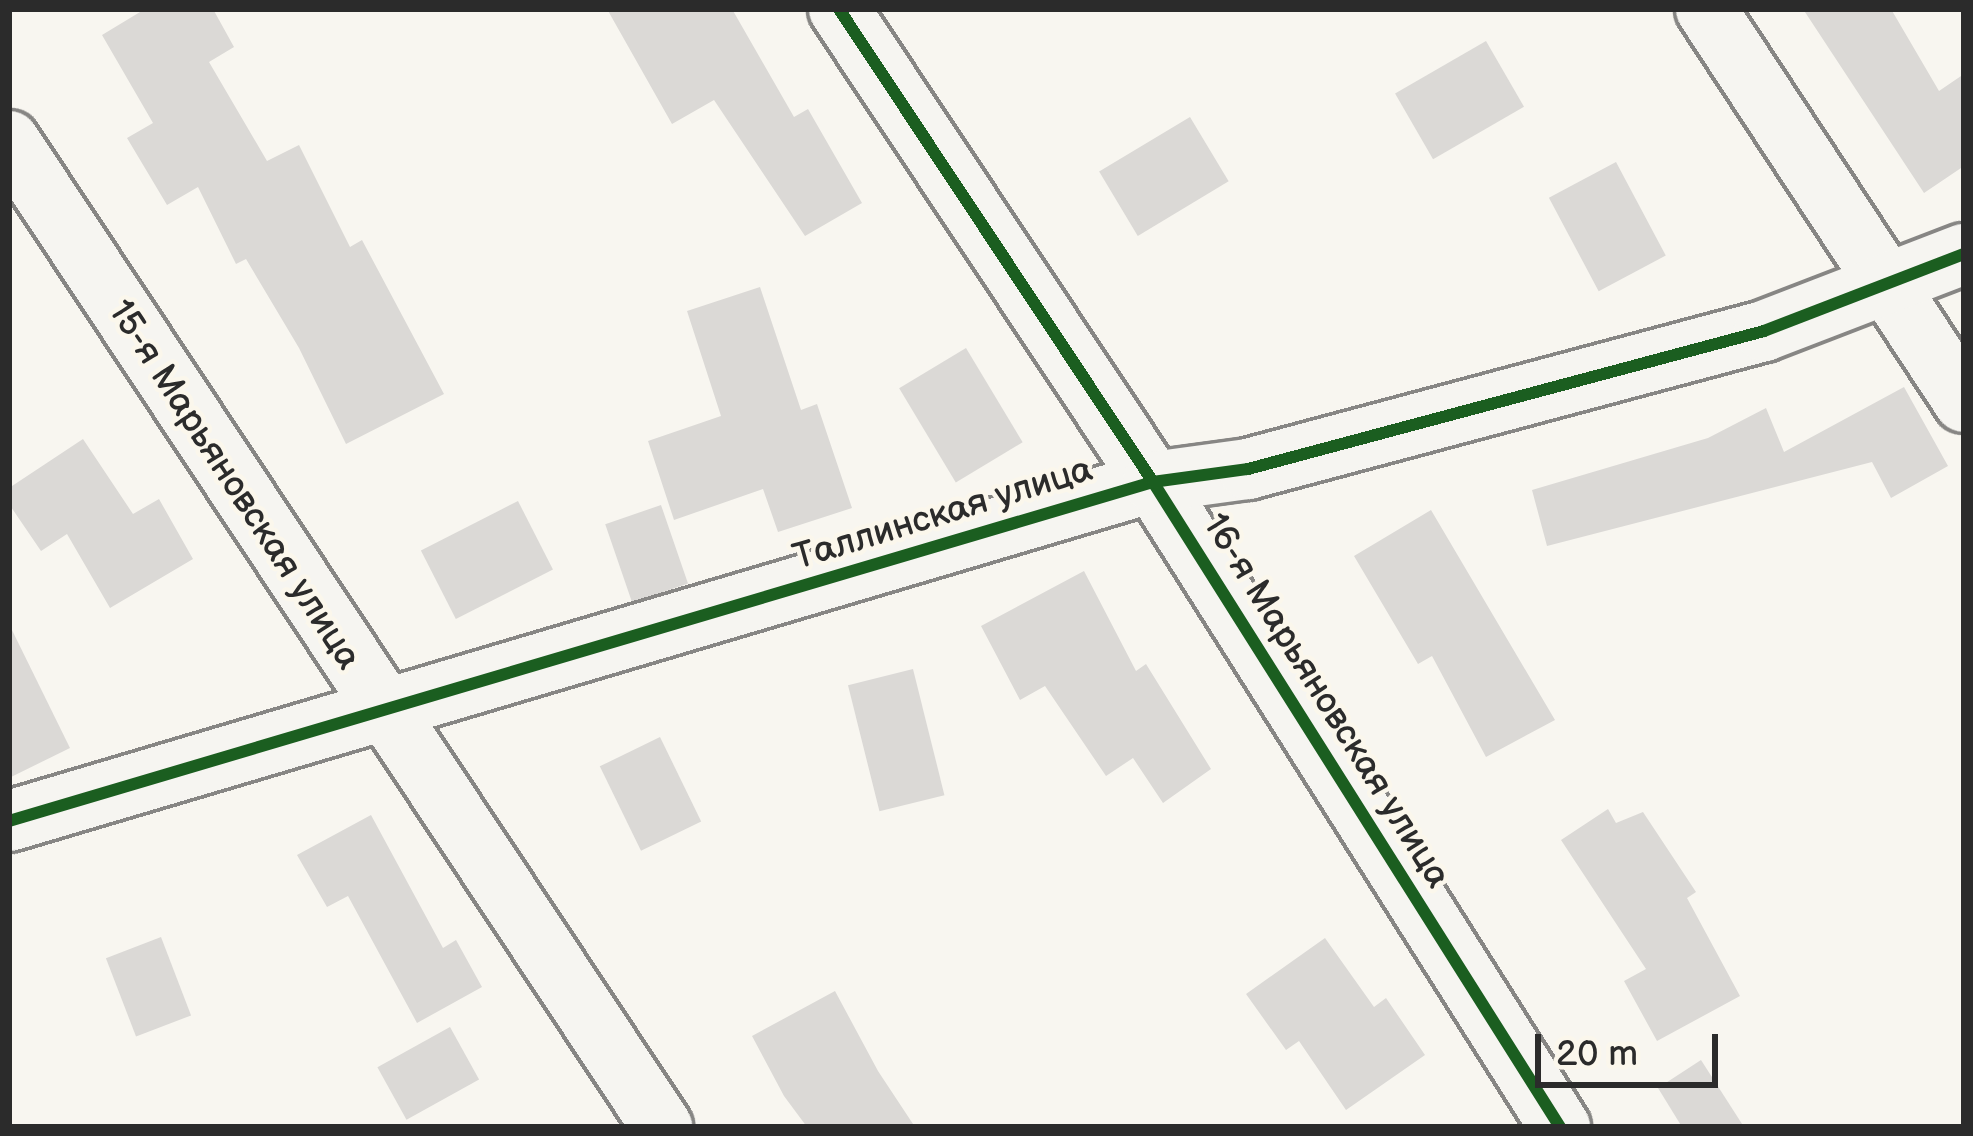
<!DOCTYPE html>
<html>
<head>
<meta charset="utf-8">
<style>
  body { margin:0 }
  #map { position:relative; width:1973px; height:1136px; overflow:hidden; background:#f8f6f0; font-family:"Balsamiq Sans",sans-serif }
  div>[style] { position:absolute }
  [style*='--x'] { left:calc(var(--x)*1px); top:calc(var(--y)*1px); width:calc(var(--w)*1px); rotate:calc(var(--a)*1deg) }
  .building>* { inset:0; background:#dbd9d6; transform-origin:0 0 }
  .roads { filter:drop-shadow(3px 0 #878684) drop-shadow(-3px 0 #878684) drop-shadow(0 3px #878684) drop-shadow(0 -3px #878684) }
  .minor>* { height:60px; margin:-30px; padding:0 30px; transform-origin:30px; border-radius:30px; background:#f6f5f1 }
  .cycleway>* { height:12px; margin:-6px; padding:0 6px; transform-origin:6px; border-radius:6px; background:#1b5e20 }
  span { translate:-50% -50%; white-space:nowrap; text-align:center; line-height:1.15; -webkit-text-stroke:9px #fbf7ec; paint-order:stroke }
  .street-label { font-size:36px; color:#2b2b2b }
  .frame { position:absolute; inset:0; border:12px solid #2b2b2b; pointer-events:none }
  .scale { position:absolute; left:1535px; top:1034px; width:183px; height:54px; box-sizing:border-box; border:6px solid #2b2b2b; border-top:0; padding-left:15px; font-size:36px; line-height:42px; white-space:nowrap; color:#2b2b2b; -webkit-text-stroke:9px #fbf7ec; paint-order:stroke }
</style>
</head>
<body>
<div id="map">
  <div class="building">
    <div style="clip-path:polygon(145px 9px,213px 9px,234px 47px,209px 62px,267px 161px,299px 145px,350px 247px,362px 240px,444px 394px,346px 444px,299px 348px,246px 259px,236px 264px,198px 187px,167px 205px,127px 138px,153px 123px,102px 35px)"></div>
    <div style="clip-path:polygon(607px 9px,732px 9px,794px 117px,808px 109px,862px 203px,805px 236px,714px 100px,672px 124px)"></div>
    <div style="clip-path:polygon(1803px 9px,1891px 9px,1939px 91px,1964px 74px,1964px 166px,1924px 193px)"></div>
    <div style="left:1486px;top:41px;width:76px;height:105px;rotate:60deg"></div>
    <div style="left:1190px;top:117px;width:75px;height:106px;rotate:59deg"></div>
    <div style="left:1616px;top:162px;width:106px;height:76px;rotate:62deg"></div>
    <div style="clip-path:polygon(760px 287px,801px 410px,817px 404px,852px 508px,778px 532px,763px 489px,674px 520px,648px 441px,721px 416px,687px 311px)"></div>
    <div style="left:966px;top:348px;width:110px;height:78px;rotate:59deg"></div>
    <div style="clip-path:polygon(1904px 387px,1948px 466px,1891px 498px,1872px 462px,1547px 546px,1532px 490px,1708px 438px,1766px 408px,1784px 452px)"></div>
    <div style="clip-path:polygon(83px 439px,133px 514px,159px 499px,193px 559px,110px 608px,67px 534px,41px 551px,9px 504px,9px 488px)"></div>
    <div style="left:518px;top:501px;width:77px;height:109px;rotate:63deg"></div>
    <div style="left:661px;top:505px;width:83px;height:59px;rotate:71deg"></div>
    <div style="clip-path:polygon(1431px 510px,1555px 720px,1486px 757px,1432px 656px,1418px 664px,1354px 556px)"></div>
    <div style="clip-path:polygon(1084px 571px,1136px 671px,1146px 664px,1211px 769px,1163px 803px,1133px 758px,1106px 776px,1045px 686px,1020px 700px,981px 626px)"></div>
    <div style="clip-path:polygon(9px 624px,70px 748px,9px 778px)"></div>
    <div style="left:913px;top:669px;width:130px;height:67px;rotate:76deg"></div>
    <div style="left:660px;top:737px;width:94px;height:67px;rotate:64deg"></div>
    <div style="clip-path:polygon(1608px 809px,1616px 823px,1643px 812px,1696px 892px,1687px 898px,1740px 996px,1657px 1041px,1624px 981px,1646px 969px,1561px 840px)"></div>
    <div style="clip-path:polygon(371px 815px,443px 948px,456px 940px,482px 987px,417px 1023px,348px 896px,327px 907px,297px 855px)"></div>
    <div style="left:161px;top:937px;width:84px;height:59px;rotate:69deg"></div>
    <div style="clip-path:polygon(1325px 938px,1374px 1007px,1386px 998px,1425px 1055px,1346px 1110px,1299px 1041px,1286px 1050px,1246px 994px)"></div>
    <div style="clip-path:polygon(835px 991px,878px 1071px,915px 1127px,807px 1127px,784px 1096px,752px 1036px)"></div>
    <div style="left:450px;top:1027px;width:60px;height:83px;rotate:61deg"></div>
    <div style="clip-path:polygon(1701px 1060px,1744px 1127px,1682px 1127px,1658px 1088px)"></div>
  </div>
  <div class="roads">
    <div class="minor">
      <div style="--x:839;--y:9;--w:568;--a:56.42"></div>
      <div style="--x:1153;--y:482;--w:763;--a:57.75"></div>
      <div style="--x:1706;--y:9;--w:470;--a:56.7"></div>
      <div style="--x:9;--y:141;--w:1183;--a:56.48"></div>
      <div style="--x:9;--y:821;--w:1193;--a:-16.51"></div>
      <div style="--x:1153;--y:482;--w:96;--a:-7.8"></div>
      <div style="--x:1248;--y:469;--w:534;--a:-14.97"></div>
      <div style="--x:1764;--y:331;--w:214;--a:-21.1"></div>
    </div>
  </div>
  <div class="cycleway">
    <div style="--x:839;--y:9;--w:568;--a:56.42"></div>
    <div style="--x:1153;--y:482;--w:763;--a:57.75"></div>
    <div style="--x:9;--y:821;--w:1193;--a:-16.51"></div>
    <div style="--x:1153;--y:482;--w:96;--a:-7.8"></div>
    <div style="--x:1248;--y:469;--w:534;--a:-14.97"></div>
    <div style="--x:1764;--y:331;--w:214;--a:-21.1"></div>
  </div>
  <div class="street-label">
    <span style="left:234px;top:485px;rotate:57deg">15-я Марьяновская улица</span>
    <span style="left:943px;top:514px;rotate:-17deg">Таллинская улица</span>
    <span style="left:1326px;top:701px;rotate:58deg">16-я Марьяновская улица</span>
  </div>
  <div class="frame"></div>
  <div class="scale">20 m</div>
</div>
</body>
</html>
